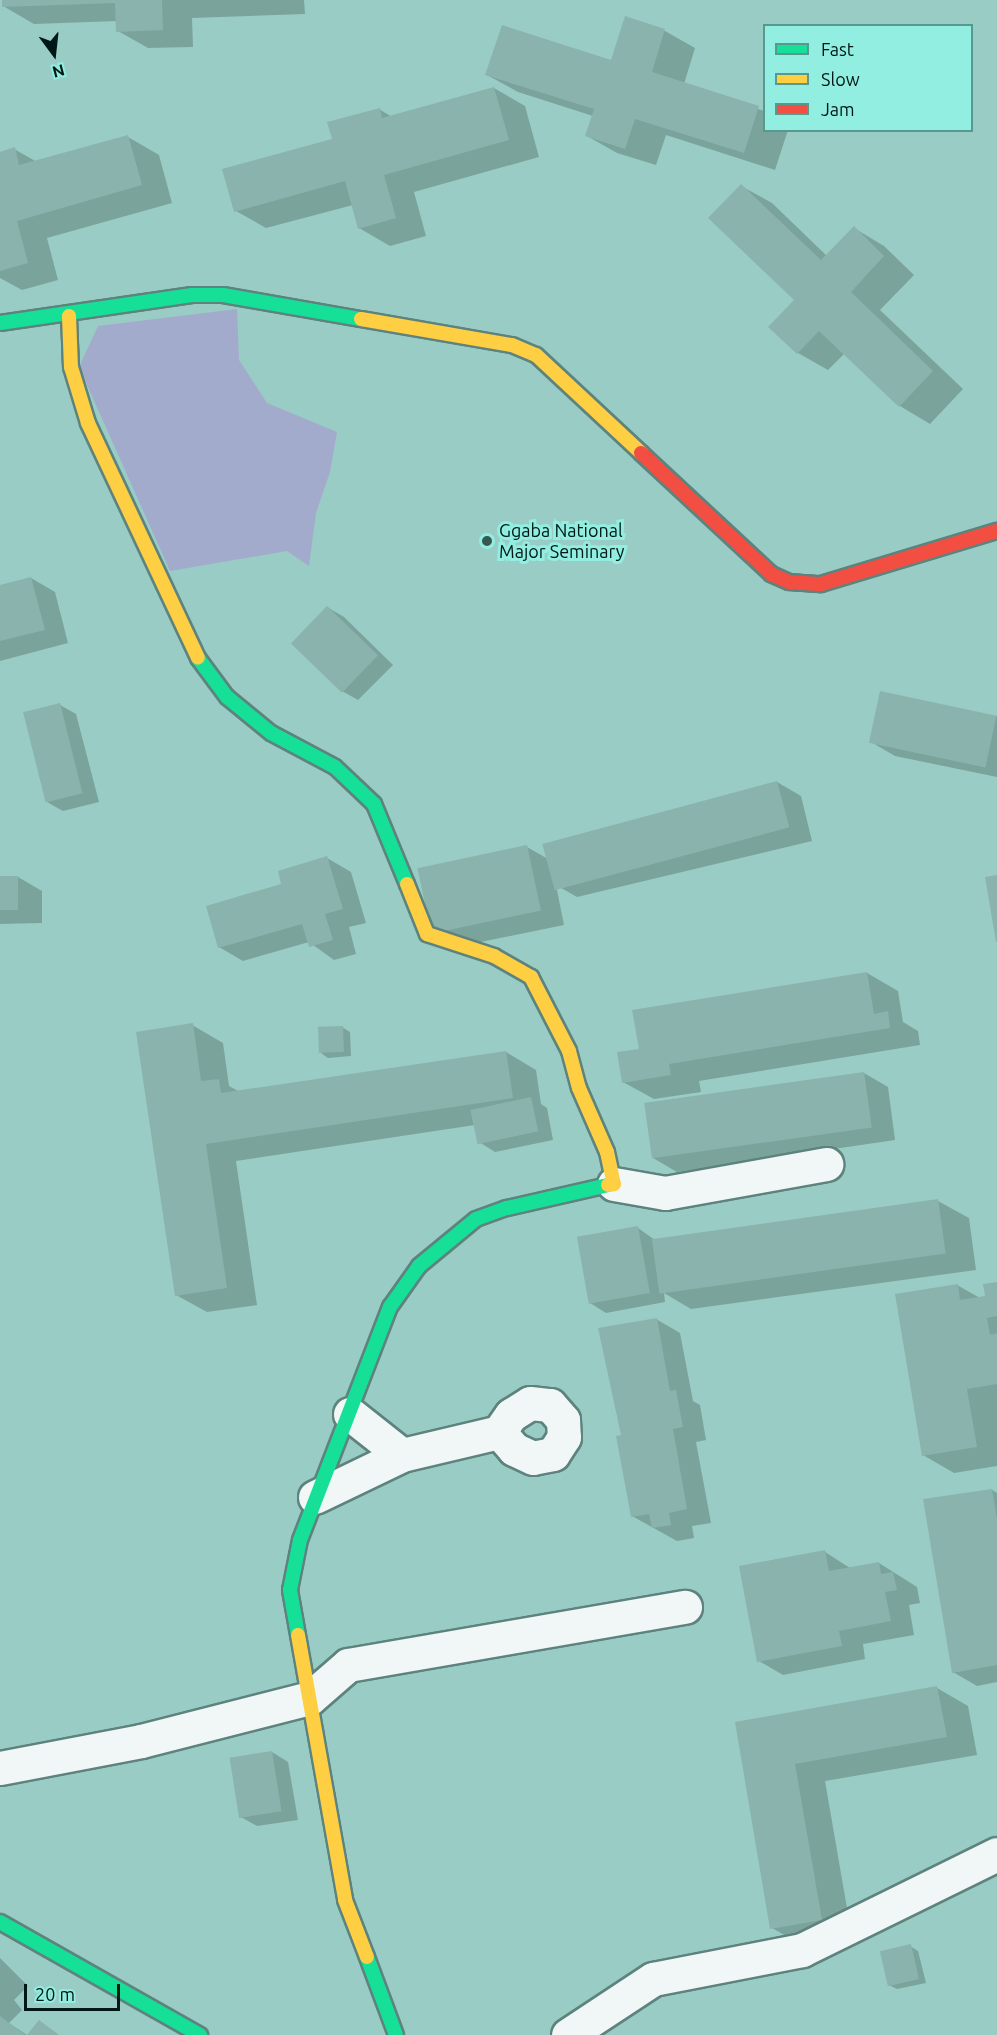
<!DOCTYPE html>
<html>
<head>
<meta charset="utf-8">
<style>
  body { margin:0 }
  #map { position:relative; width:997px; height:2035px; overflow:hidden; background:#99ccc4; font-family:Ubuntu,sans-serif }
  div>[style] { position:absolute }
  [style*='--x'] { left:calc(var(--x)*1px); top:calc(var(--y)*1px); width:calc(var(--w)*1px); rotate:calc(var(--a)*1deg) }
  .forest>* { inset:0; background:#a3abcc }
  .shadow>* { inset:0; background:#0003 }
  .building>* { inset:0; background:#8bb3ad; transform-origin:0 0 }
  .roads { filter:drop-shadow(2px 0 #5e837e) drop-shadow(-2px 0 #5e837e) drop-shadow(0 2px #5e837e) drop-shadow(0 -2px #5e837e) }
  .street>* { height:33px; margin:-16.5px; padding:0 16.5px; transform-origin:16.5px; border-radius:16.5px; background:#f0f7f6 }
  .fast>* { height:14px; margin:-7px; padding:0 7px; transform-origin:7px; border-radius:7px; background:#16e098 }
  .slow>* { height:14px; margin:-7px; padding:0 7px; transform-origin:7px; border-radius:7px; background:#ffcf43 }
  .jam>* { height:14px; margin:-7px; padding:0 7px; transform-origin:7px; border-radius:7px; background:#f24e42 }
  .dots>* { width:16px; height:16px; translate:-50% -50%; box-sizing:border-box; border:3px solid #91eee0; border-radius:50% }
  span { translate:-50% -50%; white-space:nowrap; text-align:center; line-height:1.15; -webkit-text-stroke:6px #91eee0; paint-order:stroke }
  .poi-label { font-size:18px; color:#001815 }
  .left { translate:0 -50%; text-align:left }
  .legend { position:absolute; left:763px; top:24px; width:210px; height:108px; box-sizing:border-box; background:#91eee0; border:2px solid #57988f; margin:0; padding:8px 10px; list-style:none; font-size:18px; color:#001815 }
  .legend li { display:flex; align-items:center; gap:12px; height:30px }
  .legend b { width:30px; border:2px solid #57988f }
  .north { position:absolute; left:24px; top:24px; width:60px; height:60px; -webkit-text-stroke:4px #91eee0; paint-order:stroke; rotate:165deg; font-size:16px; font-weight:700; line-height:24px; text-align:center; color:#001815 }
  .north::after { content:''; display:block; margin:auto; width:21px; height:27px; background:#001815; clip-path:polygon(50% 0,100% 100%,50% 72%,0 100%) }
  .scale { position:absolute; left:24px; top:1984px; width:96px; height:27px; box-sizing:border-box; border:3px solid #001815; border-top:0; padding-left:8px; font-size:18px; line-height:21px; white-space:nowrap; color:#001815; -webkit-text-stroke:4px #91eee0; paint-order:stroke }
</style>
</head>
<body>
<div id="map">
  <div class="forest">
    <div style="clip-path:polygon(237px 309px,239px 360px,267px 403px,337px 432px,330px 472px,316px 513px,309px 566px,287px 551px,170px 571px,79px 367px,98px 326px)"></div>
  </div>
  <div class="shadow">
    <div style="clip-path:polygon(3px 0,304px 0,305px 14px,192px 18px,193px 47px,148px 48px,118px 31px,117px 21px,34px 24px,3px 6px)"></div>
    <div style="clip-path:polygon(626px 18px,665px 31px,695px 48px,684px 84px,764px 111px,764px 130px,788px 130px,775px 170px,666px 135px,656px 165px,617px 153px,587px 136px,593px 116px,518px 92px,487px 75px,612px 62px)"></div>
    <div style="clip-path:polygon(494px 88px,525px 106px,539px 157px,414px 192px,426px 236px,390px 246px,359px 228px,353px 205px,266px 228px,236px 211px,379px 109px,392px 117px)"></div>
    <div style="clip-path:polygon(128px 137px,159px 155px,172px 203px,47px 238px,58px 280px,22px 290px,0 278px,0 153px,14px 149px,37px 162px)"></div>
    <div style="clip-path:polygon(741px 186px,772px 203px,827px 256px,854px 228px,884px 246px,914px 275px,880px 310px,963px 389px,930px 424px,900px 406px,845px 353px,828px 370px,798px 353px,796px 300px)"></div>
    <div style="clip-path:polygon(31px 578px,55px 592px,68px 643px,0 661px,0 586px)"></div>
    <div style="clip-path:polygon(327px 607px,344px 617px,393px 665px,358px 700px,342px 691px)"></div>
    <div style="clip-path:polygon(60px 705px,76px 714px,99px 802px,63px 811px,47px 802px)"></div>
    <div style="clip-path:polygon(997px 716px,997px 777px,895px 756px,871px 742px)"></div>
    <div style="clip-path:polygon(777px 782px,801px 796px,812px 841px,577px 897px,556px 885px,564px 925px,456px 947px,432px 933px,527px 847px,548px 859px)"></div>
    <div style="clip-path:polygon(327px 858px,351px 872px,366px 923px,349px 927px,356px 954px,334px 960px,309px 942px,243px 961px,219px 947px,283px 885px)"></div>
    <div style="clip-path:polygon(0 877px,18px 877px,42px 891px,42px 923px,0 924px)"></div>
    <div style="clip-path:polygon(867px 973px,898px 991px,903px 1022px,918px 1031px,920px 1045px,699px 1081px,701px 1092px,654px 1099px,623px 1082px,641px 1050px)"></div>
    <div style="clip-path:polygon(192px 1025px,223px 1043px,229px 1086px,240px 1092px,506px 1052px,536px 1070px,541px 1104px,547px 1108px,553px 1140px,495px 1152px,479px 1142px,475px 1125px,236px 1161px,257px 1305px,207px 1312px,176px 1295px)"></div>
    <div style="clip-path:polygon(342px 1027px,350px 1032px,351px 1056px,328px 1058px,321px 1053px)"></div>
    <div style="clip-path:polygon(864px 1073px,888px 1087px,895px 1140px,677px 1172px,653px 1158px)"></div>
    <div style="clip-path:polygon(938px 1201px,969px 1218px,976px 1270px,691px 1309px,664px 1293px,665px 1302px,606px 1313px,590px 1303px,638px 1228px,655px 1240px)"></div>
    <div style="clip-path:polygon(997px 1283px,997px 1466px,954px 1473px,923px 1455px,957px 1285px,980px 1298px,987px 1297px)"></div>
    <div style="clip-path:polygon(656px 1319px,680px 1333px,693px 1401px,700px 1405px,706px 1440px,696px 1442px,711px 1523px,692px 1526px,694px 1538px,677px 1541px,632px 1516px,623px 1436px)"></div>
    <div style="clip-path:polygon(992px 1490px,997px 1493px,997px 1682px,977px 1686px,953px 1672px)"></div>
    <div style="clip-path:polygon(825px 1552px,850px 1568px,879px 1563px,917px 1587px,920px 1603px,909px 1605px,914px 1635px,863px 1644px,865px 1659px,783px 1675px,759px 1661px)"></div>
    <div style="clip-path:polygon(937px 1688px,968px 1706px,977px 1755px,825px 1781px,852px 1937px,802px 1945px,772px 1928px,736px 1723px)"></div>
    <div style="clip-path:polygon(272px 1752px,288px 1762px,298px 1820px,257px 1826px,241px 1817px)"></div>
    <div style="clip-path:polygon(910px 1946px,918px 1951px,926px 1983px,897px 1989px,889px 1985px)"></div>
    <div style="clip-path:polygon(0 1958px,28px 1986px,14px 2000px,22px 2010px,9px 2023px,27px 2035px,0 2035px)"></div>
  </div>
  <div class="building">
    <div style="clip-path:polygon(2px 0,162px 0,163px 30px,116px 32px,115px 3px,2px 7px)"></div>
    <div style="clip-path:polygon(625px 16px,665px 29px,652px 72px,759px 106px,744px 153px,635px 119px,625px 149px,585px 136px,594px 109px,485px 75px,502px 25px,611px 60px)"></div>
    <div style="clip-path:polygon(494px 87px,509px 140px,384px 175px,396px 218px,358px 229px,345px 181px,234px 212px,222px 169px,332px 139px,327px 122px,380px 108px,382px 118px)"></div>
    <div style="clip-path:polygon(128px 135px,142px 185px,17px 221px,28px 263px,0 271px,0 152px,15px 147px,19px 165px)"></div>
    <div style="clip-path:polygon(741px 184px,821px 260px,854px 226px,884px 256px,851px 292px,933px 371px,899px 407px,819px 331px,797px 354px,768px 327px,794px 300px,708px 218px)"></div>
    <div style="clip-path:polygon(31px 577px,45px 630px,0 641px,0 585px)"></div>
    <div style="left:327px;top:606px;width:71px;height:52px;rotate:44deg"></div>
    <div style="left:880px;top:691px;width:119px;height:53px;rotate:12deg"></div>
    <div style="left:60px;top:703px;width:93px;height:38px;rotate:76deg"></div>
    <div style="left:777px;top:781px;width:48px;height:243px;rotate:75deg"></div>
    <div style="left:527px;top:845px;width:67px;height:112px;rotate:78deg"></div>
    <div style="clip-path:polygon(327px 856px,343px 909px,325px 914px,333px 940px,309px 947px,302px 924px,218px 948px,206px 906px,281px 884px,278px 871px)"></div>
    <div style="clip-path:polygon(997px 875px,997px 942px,996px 942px,985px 877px)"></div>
    <div style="left:0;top:876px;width:18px;height:34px"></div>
    <div style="clip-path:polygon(867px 972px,874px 1014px,888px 1011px,890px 1028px,669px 1064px,671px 1075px,622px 1083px,617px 1052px,639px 1049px,632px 1010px)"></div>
    <div style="clip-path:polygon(193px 1023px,201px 1081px,219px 1079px,221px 1093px,506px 1051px,513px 1098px,206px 1144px,227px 1288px,175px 1296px,136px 1032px)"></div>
    <div style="left:343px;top:1026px;width:26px;height:25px;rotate:88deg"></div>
    <div style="left:864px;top:1072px;width:56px;height:222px;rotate:82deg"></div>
    <div style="left:531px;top:1097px;width:35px;height:62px;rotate:78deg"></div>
    <div style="left:938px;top:1199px;width:55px;height:289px;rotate:82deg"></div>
    <div style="left:638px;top:1226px;width:68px;height:62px;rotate:80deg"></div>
    <div style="clip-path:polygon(997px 1282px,997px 1316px,987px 1318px,990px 1335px,997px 1333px,997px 1384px,967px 1389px,977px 1447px,922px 1456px,895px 1294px,958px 1284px,960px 1300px,985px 1296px,983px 1284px)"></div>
    <div style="clip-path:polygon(657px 1318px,670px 1391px,676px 1390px,683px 1427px,673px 1429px,687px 1509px,669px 1513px,671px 1525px,652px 1528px,649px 1514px,631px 1517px,616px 1436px,621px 1435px,598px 1328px)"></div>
    <div style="clip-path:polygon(992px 1489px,997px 1519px,997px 1665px,952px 1673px,923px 1499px)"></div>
    <div style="clip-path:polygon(825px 1550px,829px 1571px,879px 1562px,881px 1574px,893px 1572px,897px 1590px,885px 1592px,891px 1621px,839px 1631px,842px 1646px,757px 1662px,739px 1566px)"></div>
    <div style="clip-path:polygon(937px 1686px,947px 1737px,795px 1764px,822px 1920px,770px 1929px,735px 1722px)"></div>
    <div style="left:272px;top:1751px;width:61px;height:43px;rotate:81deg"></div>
    <div style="left:911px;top:1944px;width:36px;height:32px;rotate:77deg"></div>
    <div style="clip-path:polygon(0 2016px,25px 2035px,0 2035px)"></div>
    <div style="clip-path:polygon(39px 2020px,59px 2035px,27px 2035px)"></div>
  </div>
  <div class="roads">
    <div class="street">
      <div style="--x:614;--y:1184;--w:52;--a:10"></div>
      <div style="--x:665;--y:1193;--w:164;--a:-10.2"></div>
      <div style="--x:350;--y:1414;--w:66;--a:38.3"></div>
      <div style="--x:315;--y:1497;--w:97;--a:-25.8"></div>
      <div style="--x:402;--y:1455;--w:100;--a:-13.3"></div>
      <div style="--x:499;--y:1432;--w:21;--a:-55"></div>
      <div style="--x:511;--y:1415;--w:22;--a:-32"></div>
      <div style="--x:530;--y:1403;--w:20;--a:6"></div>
      <div style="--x:550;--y:1405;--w:20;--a:49"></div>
      <div style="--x:563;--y:1420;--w:17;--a:87"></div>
      <div style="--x:564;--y:1437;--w:20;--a:123"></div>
      <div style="--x:553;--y:1454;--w:20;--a:169"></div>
      <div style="--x:533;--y:1458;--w:21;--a:-155"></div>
      <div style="--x:514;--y:1449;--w:23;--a:-131"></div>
      <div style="--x:0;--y:1768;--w:144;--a:-10.8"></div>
      <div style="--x:141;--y:1741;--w:174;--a:-14.3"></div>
      <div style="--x:310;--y:1698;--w:50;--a:-41"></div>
      <div style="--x:348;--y:1665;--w:342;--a:-9.8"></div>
      <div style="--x:568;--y:2035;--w:102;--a:-33.4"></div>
      <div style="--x:653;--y:1979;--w:152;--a:-11"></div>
      <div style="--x:802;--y:1950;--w:217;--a:-26.2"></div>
    </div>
    <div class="fast">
      <div style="--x:0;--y:323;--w:194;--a:-8.3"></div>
      <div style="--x:192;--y:295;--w:31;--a:0"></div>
      <div style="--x:223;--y:295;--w:140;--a:9.9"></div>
      <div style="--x:198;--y:658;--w:49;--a:53.4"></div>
      <div style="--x:227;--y:697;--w:57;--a:39.3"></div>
      <div style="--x:271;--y:733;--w:72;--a:28"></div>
      <div style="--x:335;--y:767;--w:54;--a:43.5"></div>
      <div style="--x:374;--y:804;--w:87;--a:67.6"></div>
      <div style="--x:298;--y:1635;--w:46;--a:-100.1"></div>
      <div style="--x:290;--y:1590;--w:51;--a:-78.7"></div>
      <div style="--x:300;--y:1540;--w:250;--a:-68.9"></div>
      <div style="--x:390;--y:1307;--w:50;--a:-54.7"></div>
      <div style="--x:419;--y:1266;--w:74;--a:-39.5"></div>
      <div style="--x:476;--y:1219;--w:33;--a:-20"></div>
      <div style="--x:507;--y:1208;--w:104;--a:-12.8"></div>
      <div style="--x:0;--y:1922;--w:230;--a:29.5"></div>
      <div style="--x:367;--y:1957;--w:83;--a:69.6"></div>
    </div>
    <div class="slow">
      <div style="--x:69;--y:316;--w:51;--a:87.8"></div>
      <div style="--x:71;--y:367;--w:59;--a:73.1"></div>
      <div style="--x:88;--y:423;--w:259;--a:64.9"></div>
      <div style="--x:361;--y:319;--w:153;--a:9.8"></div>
      <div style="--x:512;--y:345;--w:26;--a:23"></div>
      <div style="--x:536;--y:355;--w:144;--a:43"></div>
      <div style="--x:407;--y:884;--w:54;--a:68.2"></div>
      <div style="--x:427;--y:934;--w:71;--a:18.2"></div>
      <div style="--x:494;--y:956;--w:43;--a:29.6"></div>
      <div style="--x:531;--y:977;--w:83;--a:62.8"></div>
      <div style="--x:569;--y:1051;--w:38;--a:75"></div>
      <div style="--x:579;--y:1088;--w:70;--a:66.4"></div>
      <div style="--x:607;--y:1152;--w:33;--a:78"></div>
      <div style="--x:614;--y:1184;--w:6;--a:171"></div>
      <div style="--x:298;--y:1635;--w:269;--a:79.9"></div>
      <div style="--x:345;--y:1900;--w:61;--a:68.9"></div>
    </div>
    <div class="jam">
      <div style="--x:641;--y:453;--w:178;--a:42.9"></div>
      <div style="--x:771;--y:574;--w:20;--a:24"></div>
      <div style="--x:789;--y:582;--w:32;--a:4"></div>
      <div style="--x:821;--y:584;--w:184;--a:-16.8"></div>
    </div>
  </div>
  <div class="dots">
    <div style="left:487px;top:541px;background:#365752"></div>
  </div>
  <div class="poi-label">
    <span class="left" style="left:499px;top:541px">Ggaba National<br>Major Seminary</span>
  </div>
  <ul class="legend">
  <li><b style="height:8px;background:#16e098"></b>Fast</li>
  <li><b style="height:8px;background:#ffcf43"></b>Slow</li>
  <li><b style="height:8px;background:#f24e42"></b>Jam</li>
  </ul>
  <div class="north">N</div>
  <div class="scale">20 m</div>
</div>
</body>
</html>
